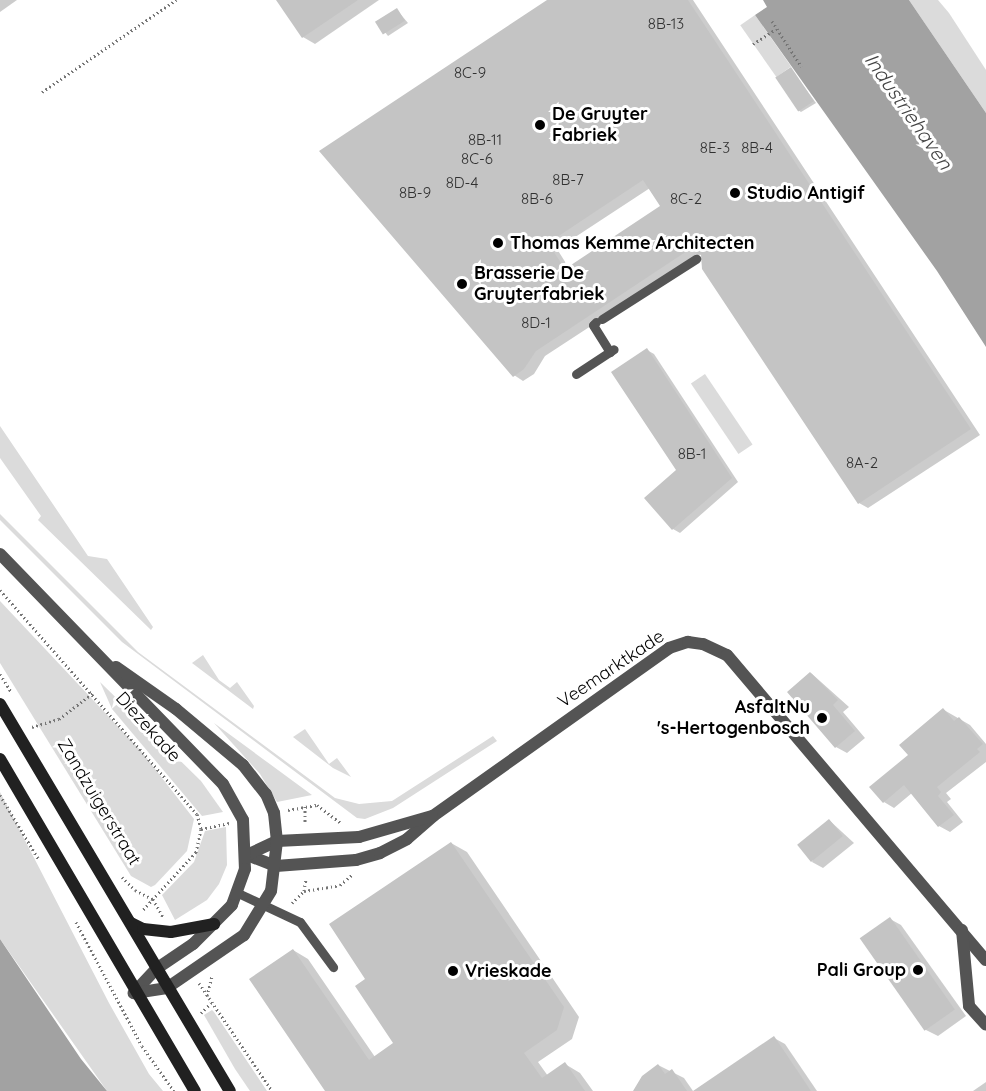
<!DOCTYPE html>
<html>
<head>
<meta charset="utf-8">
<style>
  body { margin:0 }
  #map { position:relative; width:986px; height:1091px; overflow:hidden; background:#fff; font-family:Quicksand,sans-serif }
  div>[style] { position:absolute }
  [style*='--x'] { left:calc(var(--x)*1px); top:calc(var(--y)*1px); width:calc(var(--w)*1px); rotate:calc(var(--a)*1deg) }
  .green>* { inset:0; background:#dbdbdb; transform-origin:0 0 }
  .water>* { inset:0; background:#a2a2a2 }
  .shadow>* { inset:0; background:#0003 }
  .building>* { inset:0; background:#c4c4c4; transform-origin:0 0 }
  .path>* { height:3px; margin-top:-1.5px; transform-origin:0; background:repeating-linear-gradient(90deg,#767676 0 1.5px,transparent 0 4.5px) }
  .service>* { height:9px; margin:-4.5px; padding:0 4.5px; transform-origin:4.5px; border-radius:4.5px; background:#545454 }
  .minor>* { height:12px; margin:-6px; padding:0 6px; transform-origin:6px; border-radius:6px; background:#545454 }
  .tertiary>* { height:12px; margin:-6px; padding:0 6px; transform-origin:6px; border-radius:6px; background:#545454 }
  .secondary>* { height:12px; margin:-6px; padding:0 6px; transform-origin:6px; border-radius:6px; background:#212121 }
  .dots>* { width:16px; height:16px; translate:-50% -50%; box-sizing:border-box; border:3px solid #fff; border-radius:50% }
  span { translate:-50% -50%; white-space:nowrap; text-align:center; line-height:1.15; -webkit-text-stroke:6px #fff; paint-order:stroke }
  .number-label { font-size:15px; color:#313131 }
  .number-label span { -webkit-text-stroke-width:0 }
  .poi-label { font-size:18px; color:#000; font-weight:700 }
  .left { translate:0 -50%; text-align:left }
  .right { translate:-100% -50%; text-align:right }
  .street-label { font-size:18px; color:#000 }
  .water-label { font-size:20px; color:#434343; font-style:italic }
</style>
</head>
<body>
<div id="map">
  <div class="green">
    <div style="clip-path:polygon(909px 0,938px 0,949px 13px,986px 70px,986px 113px)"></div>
    <div style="left:755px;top:15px;width:63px;height:18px;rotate:55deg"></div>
    <div style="left:705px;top:374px;width:85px;height:17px;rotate:56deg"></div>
    <div style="clip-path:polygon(0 426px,88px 556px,107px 559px,153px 627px,151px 630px,38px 520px,41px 516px,0 458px)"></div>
    <div style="clip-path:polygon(0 514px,138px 652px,335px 798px,359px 804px,392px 801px,493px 736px,497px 741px,393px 808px,365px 819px,357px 818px,122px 642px,0 520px)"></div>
    <div style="clip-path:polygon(0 601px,141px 751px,194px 819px,187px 851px,155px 885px,151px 887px,131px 876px,0 663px)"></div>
    <div style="clip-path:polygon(203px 655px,219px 680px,230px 688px,237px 682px,254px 706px,253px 709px,192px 663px)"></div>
    <div style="clip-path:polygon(100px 682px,201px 781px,223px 812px,202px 816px,112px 709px)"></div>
    <div style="clip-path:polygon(214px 723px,312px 795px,277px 802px,260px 774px)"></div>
    <div style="clip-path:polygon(305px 729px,329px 764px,337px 758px,351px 777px,333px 768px,293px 737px)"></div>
    <div style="clip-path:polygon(0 792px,109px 1003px,149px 1074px,163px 1091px,107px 1091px,0 939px)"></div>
    <div style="clip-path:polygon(226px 827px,227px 865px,219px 884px,207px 900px,175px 920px,162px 895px,194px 862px,205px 831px)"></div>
    <div style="clip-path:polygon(212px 1010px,214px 1012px,267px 1091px,250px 1091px,235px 1069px,204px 1015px)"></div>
  </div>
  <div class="water">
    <div style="clip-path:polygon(763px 0,909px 0,986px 113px,986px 347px,937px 271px,755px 15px,767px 7px)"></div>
    <div style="clip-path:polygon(0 939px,81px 1059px,107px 1091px,0 1091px)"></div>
  </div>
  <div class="shadow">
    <div style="clip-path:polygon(0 0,17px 0,0 12px)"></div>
    <div style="clip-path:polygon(278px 0,379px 0,315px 44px,303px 37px)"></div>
    <div style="clip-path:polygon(evenodd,550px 0,693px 0,980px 435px,868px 508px,859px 503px,701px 254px,545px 356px,534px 374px,523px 381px,514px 375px,550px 0,650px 188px,662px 207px,569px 268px,557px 249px,650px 188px)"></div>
    <div style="clip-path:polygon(397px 10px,408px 23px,388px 36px,378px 23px)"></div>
    <div style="clip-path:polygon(791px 69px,816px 103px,801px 112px,798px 110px)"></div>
    <div style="clip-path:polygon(647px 350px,654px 354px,738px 482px,680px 533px,673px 529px,678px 470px)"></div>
    <div style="clip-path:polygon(811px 673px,849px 707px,843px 712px,865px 738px,847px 753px,836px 747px)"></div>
    <div style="clip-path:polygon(944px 710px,970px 725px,986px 744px,986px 762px,946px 793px,951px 799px,947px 802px,963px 822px,950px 832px,939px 826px,912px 793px,894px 808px,884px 802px,910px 755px)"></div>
    <div style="clip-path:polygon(829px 820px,854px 843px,823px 868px,812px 862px)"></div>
    <div style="clip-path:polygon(451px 843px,467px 852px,579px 1017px,572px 1039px,538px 1062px,548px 1076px,565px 1064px,580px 1073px,593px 1091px,329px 1091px,293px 950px,308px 959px,375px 1057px,395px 1044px,367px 980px)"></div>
    <div style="clip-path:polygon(890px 919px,901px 925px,966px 1016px,938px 1036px,926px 1030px)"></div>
    <div style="clip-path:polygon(774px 1038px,785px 1044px,817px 1091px,696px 1091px)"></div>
    <div style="clip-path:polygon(658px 1065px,684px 1078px,693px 1091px,638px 1091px)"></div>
    <div style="clip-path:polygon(986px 1082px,986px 1091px,973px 1091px)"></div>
  </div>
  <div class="building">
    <div style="clip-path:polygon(276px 0,358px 0,302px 38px)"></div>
    <div style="clip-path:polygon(evenodd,547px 0,688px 0,971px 429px,858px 504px,702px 269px,701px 255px,690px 249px,536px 351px,524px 369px,513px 377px,319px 151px,547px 0,643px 180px,660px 206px,565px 269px,548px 243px,643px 180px)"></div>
    <div style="left:397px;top:8px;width:15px;height:26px;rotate:58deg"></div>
    <div style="left:791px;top:67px;width:41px;height:19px;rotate:56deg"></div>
    <div style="clip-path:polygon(647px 348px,732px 478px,672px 530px,644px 498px,676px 470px,611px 372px)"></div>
    <div style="clip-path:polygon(810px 672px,838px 700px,833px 705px,855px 731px,835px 748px,787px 692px)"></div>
    <div style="clip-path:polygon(943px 708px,954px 721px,959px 717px,983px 744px,977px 749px,980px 752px,937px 787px,941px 792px,938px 796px,954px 815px,938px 827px,904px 785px,883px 803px,869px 787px,908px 755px,899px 745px)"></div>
    <div style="left:829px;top:819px;width:22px;height:41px;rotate:51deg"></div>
    <div style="clip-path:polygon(451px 842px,564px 1007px,557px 1030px,524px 1053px,542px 1078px,565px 1062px,585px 1091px,325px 1091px,249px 979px,293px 949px,369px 1060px,393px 1043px,355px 986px,365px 979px,329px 924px)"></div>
    <div style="left:890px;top:917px;width:113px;height:37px;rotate:55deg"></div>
    <div style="clip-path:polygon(774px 1036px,811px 1091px,693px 1091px)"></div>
    <div style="clip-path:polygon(658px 1064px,665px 1074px,672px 1069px,687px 1091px,633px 1091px,642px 1076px)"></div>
  </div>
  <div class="path">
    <div style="--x:772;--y:21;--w:54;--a:57.2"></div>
    <div style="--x:753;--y:44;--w:27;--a:-33"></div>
    <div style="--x:42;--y:92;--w:163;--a:-34.5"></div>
    <div style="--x:0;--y:590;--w:298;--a:48.7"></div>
    <div style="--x:197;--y:814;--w:16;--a:75"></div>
    <div style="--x:201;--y:829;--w:24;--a:102"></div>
    <div style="--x:196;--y:852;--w:80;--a:132.5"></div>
    <div style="--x:0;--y:674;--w:22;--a:58"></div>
    <div style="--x:32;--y:727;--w:28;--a:-17"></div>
    <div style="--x:59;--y:719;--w:43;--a:-37.4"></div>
    <div style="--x:0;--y:795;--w:76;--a:59"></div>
    <div style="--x:305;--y:806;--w:18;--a:90"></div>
    <div style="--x:288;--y:810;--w:29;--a:-10"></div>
    <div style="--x:317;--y:805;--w:30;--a:37"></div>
    <div style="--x:201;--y:829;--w:29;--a:-12"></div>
    <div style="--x:122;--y:877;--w:18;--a:45"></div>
    <div style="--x:135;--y:890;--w:20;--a:27"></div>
    <div style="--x:153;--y:899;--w:21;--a:61"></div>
    <div style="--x:304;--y:891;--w:36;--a:-9"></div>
    <div style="--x:340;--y:885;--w:16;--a:-40"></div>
    <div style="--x:292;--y:903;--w:17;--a:-45"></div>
    <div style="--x:304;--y:891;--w:12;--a:-81"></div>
    <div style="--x:76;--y:922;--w:140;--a:62"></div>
    <div style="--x:142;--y:1046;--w:55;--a:54.6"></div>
    <div style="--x:199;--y:983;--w:130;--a:55.9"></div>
    <div style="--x:207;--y:996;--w:21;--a:-76"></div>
    <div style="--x:201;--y:1013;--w:14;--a:-45"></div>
  </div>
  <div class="service">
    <div style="--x:602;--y:319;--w:112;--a:-32.6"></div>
    <div style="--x:596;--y:322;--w:4;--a:135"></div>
    <div style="--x:593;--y:325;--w:32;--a:58"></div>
    <div style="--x:576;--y:374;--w:45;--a:-33.3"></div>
    <div style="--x:238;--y:893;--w:68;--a:25.1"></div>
    <div style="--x:300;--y:922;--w:56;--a:53.7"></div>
  </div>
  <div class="minor">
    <div style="--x:247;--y:855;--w:31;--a:21"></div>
    <div style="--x:276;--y:866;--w:80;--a:-4.3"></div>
    <div style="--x:356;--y:860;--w:25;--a:-16"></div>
    <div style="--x:380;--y:853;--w:30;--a:-27"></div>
    <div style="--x:407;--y:839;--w:35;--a:-41"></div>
    <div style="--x:433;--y:816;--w:290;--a:-35.4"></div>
    <div style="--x:669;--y:648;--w:20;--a:-18"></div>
    <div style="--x:688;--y:642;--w:15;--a:8"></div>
    <div style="--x:703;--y:644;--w:26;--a:25"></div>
    <div style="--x:727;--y:655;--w:400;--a:49.7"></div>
    <div style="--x:247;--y:855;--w:33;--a:-25"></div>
    <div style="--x:277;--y:841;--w:82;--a:-2.8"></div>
    <div style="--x:359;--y:837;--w:76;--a:-16"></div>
    <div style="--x:962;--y:930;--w:76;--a:84.7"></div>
    <div style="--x:969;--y:1006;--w:25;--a:48"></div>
  </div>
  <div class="tertiary">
    <div style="--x:0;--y:554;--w:320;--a:45.9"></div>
    <div style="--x:223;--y:784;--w:41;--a:60.9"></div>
    <div style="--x:243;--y:820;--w:49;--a:87.7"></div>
    <div style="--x:245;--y:869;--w:38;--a:110"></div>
    <div style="--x:232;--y:905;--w:55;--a:135"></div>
    <div style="--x:193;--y:944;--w:45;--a:146"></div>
    <div style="--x:156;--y:969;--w:33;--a:133"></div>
    <div style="--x:116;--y:667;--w:73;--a:35"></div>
    <div style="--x:176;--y:709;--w:87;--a:39.9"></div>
    <div style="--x:243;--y:765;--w:37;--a:52"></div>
    <div style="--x:266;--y:794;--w:21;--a:67"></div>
    <div style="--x:274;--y:813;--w:28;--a:84"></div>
    <div style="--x:277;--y:841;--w:50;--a:96.8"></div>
    <div style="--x:271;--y:891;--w:52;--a:121.5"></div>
    <div style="--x:244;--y:935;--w:93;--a:145.5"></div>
    <div style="--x:167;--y:988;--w:33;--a:171"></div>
  </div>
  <div class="secondary">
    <div style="--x:0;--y:704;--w:450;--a:59.3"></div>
    <div style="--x:0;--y:759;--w:385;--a:59.6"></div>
    <div style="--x:131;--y:923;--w:13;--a:27"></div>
    <div style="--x:143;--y:929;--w:28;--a:6"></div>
    <div style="--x:171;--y:932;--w:44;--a:-10.5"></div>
  </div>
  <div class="dots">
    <div style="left:540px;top:125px;background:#000"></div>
    <div style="left:735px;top:193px;background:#000"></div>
    <div style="left:498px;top:243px;background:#000"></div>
    <div style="left:462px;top:284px;background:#000"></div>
    <div style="left:822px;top:718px;background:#000"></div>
    <div style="left:918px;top:970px;background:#000"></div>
    <div style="left:453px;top:971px;background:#000"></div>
  </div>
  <div class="number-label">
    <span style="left:666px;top:24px">8B-13</span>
    <span style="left:470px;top:73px">8C-9</span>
    <span style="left:485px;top:140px">8B-11</span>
    <span style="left:715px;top:148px">8E-3</span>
    <span style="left:757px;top:148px">8B-4</span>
    <span style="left:477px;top:159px">8C-6</span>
    <span style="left:568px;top:180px">8B-7</span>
    <span style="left:462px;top:183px">8D-4</span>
    <span style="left:415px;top:193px">8B-9</span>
    <span style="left:537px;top:199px">8B-6</span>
    <span style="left:686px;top:199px">8C-2</span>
    <span style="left:536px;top:323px">8D-1</span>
    <span style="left:692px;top:454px">8B-1</span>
    <span style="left:862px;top:463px">8A-2</span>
  </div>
  <div class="poi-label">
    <span class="left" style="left:552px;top:125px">De Gruyter<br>Fabriek</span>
    <span class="left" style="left:747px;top:193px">Studio Antigif</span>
    <span class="left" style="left:510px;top:243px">Thomas Kemme Architecten</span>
    <span class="left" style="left:474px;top:284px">Brasserie De<br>Gruyterfabriek</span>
    <span class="right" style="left:810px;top:718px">AsfaltNu<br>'s-Hertogenbosch</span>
    <span class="right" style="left:906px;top:970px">Pali Group</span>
    <span class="left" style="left:465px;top:971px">Vrieskade</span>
  </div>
  <div class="street-label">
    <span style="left:611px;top:669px;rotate:-34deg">Veemarktkade</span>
    <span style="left:148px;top:727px;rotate:48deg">Diezekade</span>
    <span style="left:99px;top:802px;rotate:59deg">Zandzuigerstraat</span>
  </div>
  <div class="water-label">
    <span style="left:909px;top:111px;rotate:55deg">Industriehaven</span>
  </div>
</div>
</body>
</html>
